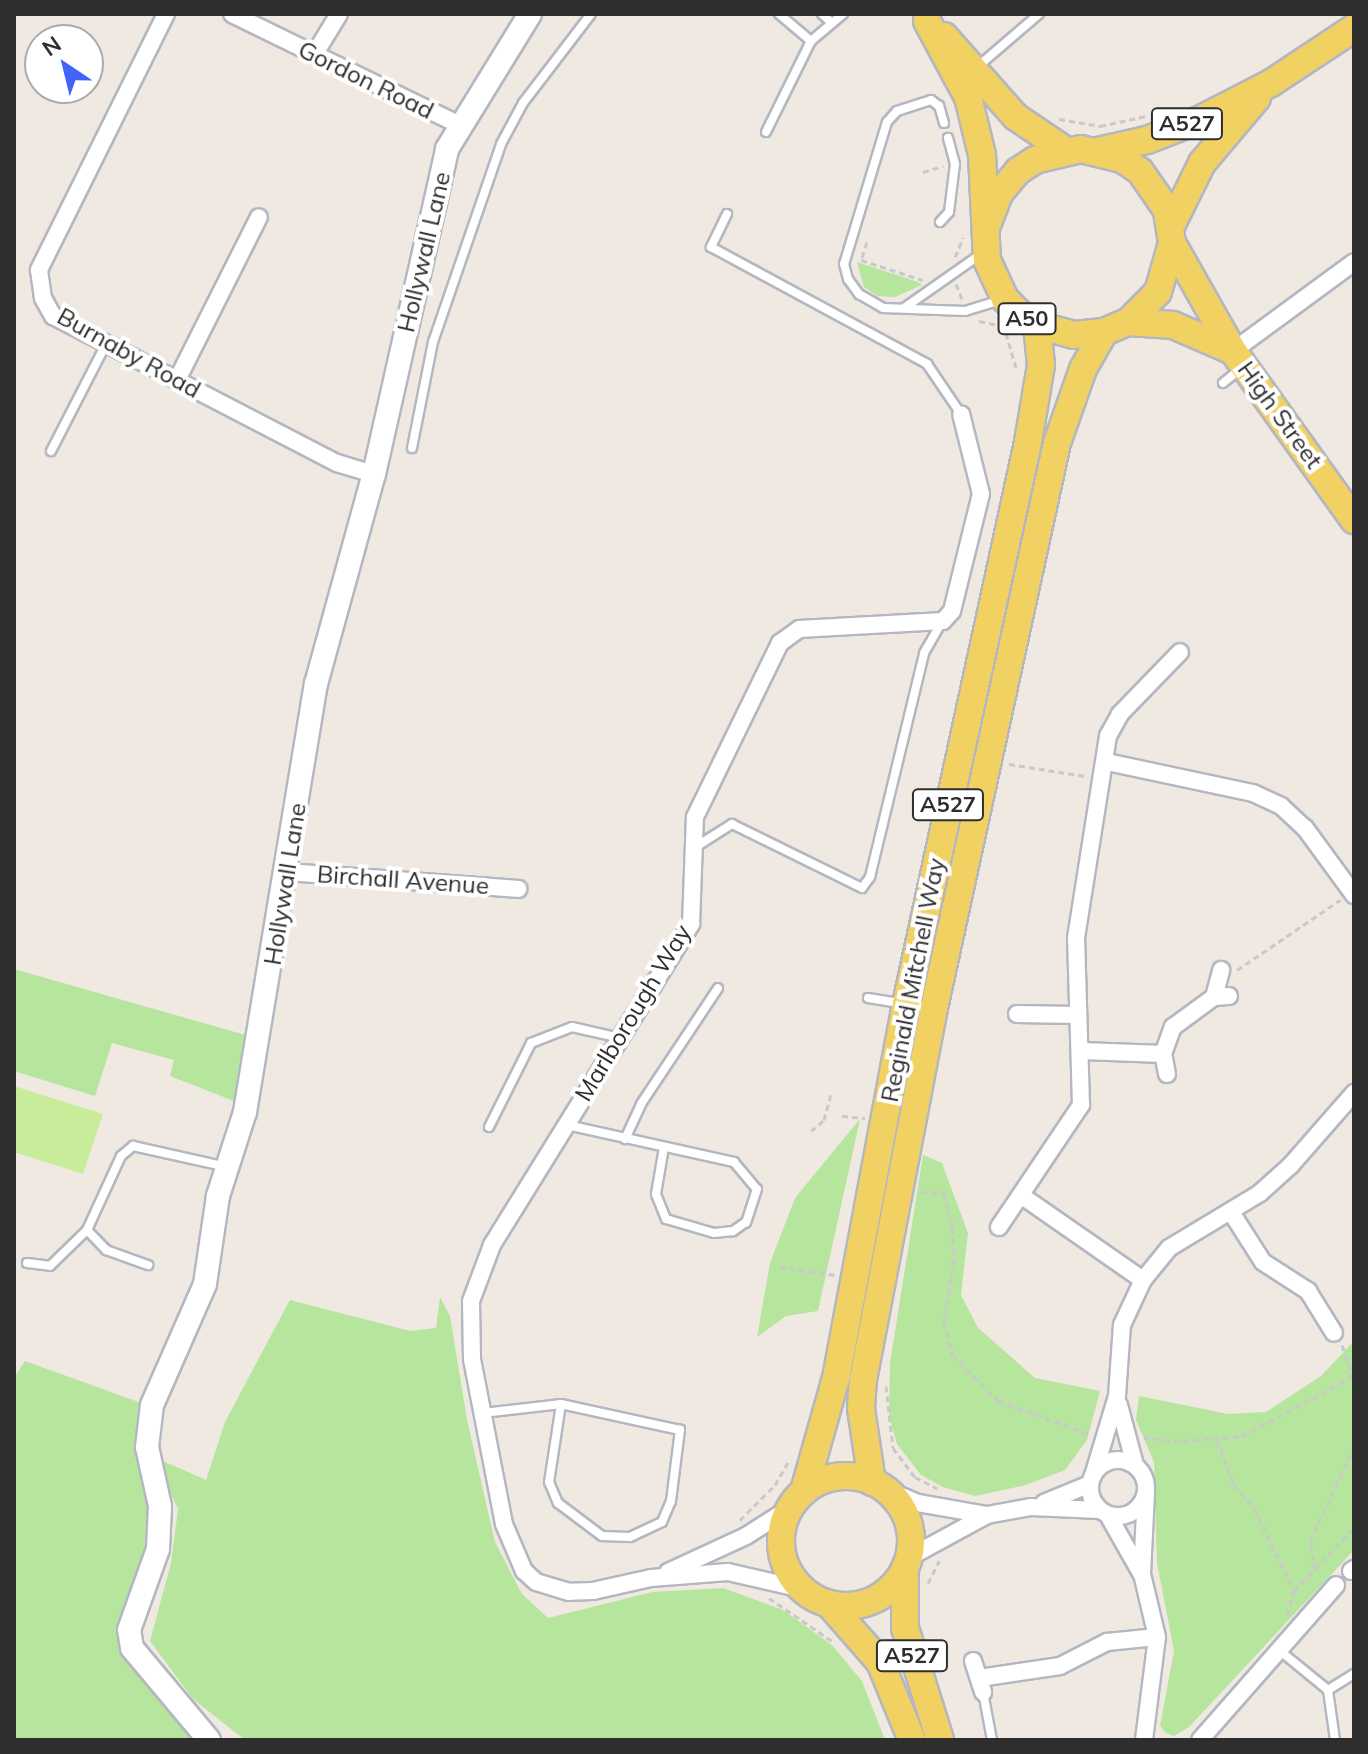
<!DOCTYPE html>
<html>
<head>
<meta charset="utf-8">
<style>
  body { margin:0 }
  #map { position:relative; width:1368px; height:1754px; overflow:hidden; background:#efe9e1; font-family:Mulish,sans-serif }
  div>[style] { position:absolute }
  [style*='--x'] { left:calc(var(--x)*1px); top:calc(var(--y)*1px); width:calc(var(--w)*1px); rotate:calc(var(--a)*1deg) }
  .green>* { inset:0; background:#b6e59e }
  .pitch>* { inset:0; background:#c9ec9a }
  .path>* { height:3px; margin-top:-1.5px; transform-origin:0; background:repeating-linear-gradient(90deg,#c9c9c9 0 6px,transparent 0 10px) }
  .roads { filter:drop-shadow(2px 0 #b4b7c1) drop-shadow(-2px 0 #b4b7c1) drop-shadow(0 2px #b4b7c1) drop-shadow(0 -2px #b4b7c1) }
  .lane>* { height:8px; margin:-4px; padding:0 4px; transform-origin:4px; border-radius:4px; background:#fff }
  .street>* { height:16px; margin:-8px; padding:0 8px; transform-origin:8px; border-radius:8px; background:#fff }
  .street>.ring { margin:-8px; padding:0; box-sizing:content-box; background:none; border:16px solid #fff; border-radius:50% }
  .secondary>* { height:22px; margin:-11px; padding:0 11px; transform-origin:11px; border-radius:11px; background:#fff }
  .primary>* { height:26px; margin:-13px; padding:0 13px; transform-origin:13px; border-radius:13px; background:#f2d163 }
  .primary>.ring { margin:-13px; padding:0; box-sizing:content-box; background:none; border:26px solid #f2d163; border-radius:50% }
  span { translate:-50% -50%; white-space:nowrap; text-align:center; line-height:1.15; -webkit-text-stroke:8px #fff; paint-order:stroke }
  .shield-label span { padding:2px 6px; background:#fff; border:2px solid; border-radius:6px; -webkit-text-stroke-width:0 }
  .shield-label { font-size:22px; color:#2e2e2e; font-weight:700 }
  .street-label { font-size:24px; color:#2e2e2e }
  .frame { position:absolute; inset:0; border:16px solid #2e2e2e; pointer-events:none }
  .north { position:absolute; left:24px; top:24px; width:80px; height:80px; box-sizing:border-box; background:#fff; border:2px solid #ababab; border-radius:50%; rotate:325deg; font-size:22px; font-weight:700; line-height:32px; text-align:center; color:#2e2e2e }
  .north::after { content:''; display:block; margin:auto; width:28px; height:36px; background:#4264fb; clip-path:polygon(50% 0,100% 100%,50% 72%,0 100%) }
</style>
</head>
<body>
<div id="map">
  <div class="green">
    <div style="clip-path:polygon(857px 262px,918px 282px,922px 285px,895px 297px,877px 296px,864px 287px)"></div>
    <div style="clip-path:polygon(14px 969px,249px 1036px,239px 1103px,170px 1076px,174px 1060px,112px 1043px,95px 1096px,14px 1071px)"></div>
    <div style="clip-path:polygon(860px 1119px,818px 1311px,786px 1316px,757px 1337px,770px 1263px,795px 1198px)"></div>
    <div style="clip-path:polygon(923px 1155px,942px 1163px,968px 1233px,961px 1295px,978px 1328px,1035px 1378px,1100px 1391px,1087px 1440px,1065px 1470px,1026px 1485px,975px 1496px,943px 1487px,921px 1475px,897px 1444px,889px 1416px,890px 1363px)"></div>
    <div style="clip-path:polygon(440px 1297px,450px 1316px,467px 1420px,495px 1542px,522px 1594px,548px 1618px,652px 1592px,723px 1588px,783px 1610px,832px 1645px,862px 1681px,885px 1740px,245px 1740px,193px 1699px,150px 1641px,171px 1563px,178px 1509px,154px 1457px,206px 1480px,225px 1422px,290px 1300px,410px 1331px,436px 1328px)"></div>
    <div style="clip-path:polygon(1354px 1341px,1354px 1550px,1189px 1727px,1174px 1736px,1166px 1733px,1160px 1726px,1174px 1651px,1157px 1563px,1154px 1462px,1136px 1420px,1139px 1396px,1228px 1414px,1266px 1412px,1321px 1376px)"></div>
    <div style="clip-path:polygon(25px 1361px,144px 1404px,138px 1431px,153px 1512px,149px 1554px,120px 1634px,199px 1740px,14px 1740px,14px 1378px)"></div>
  </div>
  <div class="pitch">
    <div style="clip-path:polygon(14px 1086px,103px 1114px,83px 1174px,14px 1152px)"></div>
  </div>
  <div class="path">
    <div style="--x:1059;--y:119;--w:42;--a:9.7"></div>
    <div style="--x:1100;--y:126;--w:47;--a:-12.3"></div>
    <div style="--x:923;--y:172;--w:21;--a:-17"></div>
    <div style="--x:867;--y:242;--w:19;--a:108"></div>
    <div style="--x:861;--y:260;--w:65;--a:17.9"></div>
    <div style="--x:955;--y:257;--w:21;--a:-67"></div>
    <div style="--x:956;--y:284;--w:16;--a:68"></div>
    <div style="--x:979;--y:321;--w:19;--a:12"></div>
    <div style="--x:1006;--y:333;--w:40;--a:74"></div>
    <div style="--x:1009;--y:764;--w:77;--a:9"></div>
    <div style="--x:1237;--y:970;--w:125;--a:-34.2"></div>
    <div style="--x:842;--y:1116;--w:23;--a:5"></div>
    <div style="--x:811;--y:1131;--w:17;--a:-40"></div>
    <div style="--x:824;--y:1120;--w:27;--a:-75"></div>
    <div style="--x:921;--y:1192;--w:23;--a:2"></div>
    <div style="--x:944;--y:1193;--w:36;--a:77"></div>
    <div style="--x:952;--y:1228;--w:31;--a:86"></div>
    <div style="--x:954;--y:1259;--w:64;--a:99"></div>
    <div style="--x:944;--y:1322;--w:34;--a:76"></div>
    <div style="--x:952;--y:1355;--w:65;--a:45"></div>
    <div style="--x:998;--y:1401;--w:96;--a:19.6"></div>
    <div style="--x:779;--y:1267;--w:57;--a:8.1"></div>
    <div style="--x:1342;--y:1345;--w:36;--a:71"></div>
    <div style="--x:886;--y:1386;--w:62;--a:83.6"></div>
    <div style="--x:893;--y:1448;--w:36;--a:53"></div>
    <div style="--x:915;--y:1477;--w:25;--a:27"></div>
    <div style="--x:1144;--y:1438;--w:39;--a:4"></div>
    <div style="--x:1183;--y:1441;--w:59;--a:-4.8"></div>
    <div style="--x:1242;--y:1436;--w:127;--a:-28.2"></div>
    <div style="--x:1217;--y:1440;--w:48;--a:69.3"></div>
    <div style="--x:1234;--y:1485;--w:30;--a:49"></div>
    <div style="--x:1254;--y:1508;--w:92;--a:64.3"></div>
    <div style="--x:740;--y:1520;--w:49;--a:-45"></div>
    <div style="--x:775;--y:1485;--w:28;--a:-60"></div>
    <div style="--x:1315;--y:1570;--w:29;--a:-100"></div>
    <div style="--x:1310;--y:1541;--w:104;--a:-64.9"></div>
    <div style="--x:928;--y:1583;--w:25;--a:-63"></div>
    <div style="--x:769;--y:1598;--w:76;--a:34.3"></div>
    <div style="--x:1287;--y:1615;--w:25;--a:-74"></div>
    <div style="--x:1294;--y:1591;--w:87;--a:-46.4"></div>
  </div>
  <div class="roads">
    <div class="lane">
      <div style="--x:779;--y:14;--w:42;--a:40.2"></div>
      <div style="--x:822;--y:14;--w:13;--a:42"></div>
      <div style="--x:976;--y:68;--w:83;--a:-40.6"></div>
      <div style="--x:944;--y:123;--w:18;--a:-106"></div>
      <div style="--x:939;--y:106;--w:10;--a:-143"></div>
      <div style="--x:931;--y:100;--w:36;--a:162"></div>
      <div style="--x:897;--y:111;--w:15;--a:132"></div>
      <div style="--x:887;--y:122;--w:148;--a:106.8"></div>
      <div style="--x:844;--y:264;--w:16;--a:75"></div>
      <div style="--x:848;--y:279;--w:19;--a:54"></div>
      <div style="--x:859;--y:294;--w:28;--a:30"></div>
      <div style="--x:883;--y:308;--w:82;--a:2.1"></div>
      <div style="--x:965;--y:311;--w:38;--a:-17"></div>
      <div style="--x:766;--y:132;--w:102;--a:-63.7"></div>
      <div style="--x:811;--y:41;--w:42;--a:-40.2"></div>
      <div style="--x:727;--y:214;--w:37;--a:116"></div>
      <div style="--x:711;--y:247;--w:246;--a:28.4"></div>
      <div style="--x:927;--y:364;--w:60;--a:55.8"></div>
      <div style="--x:940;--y:222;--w:13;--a:-48"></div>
      <div style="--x:949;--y:212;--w:48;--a:-82.9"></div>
      <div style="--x:955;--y:164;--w:27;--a:-105"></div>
      <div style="--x:904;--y:308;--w:94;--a:-35"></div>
      <div style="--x:1223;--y:383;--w:22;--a:-39"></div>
      <div style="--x:412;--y:448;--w:108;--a:-78.8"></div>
      <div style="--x:433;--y:342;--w:209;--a:-71"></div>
      <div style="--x:501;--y:144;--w:47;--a:-61.8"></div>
      <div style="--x:523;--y:103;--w:112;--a:-52.6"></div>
      <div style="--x:51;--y:451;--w:120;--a:-62.8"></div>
      <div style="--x:694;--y:848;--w:45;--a:-32.3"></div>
      <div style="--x:732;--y:824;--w:145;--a:26.2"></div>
      <div style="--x:862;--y:888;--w:14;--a:-54"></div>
      <div style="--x:870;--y:877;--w:230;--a:-76.4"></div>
      <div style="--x:924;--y:653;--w:36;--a:-60"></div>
      <div style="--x:868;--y:998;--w:63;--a:9.2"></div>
      <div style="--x:567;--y:1125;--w:171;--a:12.5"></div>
      <div style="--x:734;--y:1162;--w:35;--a:50"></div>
      <div style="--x:757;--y:1189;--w:35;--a:108"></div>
      <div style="--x:746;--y:1222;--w:16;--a:145"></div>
      <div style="--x:733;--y:1231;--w:19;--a:174"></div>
      <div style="--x:714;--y:1233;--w:50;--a:-163.7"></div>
      <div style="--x:666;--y:1219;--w:27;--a:-112"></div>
      <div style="--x:656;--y:1194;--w:48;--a:-80.3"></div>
      <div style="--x:489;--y:1127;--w:94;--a:-63.4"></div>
      <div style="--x:531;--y:1043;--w:44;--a:-21.3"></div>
      <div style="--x:572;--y:1027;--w:49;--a:12.9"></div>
      <div style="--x:625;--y:1139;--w:38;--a:-65"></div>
      <div style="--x:641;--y:1104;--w:139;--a:-56.4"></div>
      <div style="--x:87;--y:1230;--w:28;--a:46"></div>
      <div style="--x:106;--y:1250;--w:45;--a:19.7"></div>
      <div style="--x:27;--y:1263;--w:23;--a:7"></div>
      <div style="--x:50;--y:1266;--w:52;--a:-44.2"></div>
      <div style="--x:87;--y:1230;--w:81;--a:-65.3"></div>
      <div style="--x:121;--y:1156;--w:16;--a:-40"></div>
      <div style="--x:133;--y:1146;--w:96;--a:12.6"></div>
      <div style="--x:483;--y:1413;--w:79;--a:-6.6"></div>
      <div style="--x:561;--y:1404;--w:79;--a:98.7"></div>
      <div style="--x:549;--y:1482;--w:23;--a:67"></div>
      <div style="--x:558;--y:1503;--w:55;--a:36.9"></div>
      <div style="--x:602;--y:1536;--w:28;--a:2"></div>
      <div style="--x:630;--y:1537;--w:35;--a:-25"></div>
      <div style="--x:662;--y:1522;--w:23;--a:-67"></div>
      <div style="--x:671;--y:1501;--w:72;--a:-82.8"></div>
      <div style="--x:680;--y:1430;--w:122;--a:-167.7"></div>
      <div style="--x:1279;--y:1650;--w:63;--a:39.2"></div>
      <div style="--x:983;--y:1692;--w:49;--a:79.4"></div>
      <div style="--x:1335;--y:1740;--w:50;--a:-98"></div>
      <div style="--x:1328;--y:1690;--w:31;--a:-32"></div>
    </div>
    <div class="street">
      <div style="--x:166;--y:14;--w:286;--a:116.4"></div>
      <div style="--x:39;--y:270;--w:28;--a:82"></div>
      <div style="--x:43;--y:298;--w:21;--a:61"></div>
      <div style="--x:53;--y:316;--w:320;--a:27.4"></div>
      <div style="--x:337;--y:463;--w:39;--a:17"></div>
      <div style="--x:232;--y:14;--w:251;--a:26"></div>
      <div style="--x:314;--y:55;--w:48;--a:-58.6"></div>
      <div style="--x:1233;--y:351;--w:150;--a:-36.3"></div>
      <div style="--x:177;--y:380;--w:182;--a:-63.3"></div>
      <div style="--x:1107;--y:762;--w:149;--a:12"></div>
      <div style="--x:1253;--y:793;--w:31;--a:25"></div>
      <div style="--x:1281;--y:806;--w:33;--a:43"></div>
      <div style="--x:1305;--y:828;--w:83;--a:53.8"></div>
      <div style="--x:288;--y:872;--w:231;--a:4.2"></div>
      <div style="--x:1214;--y:997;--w:28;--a:-75"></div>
      <div style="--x:1017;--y:1014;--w:61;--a:0.9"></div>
      <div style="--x:1082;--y:1051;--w:81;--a:2.1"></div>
      <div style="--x:1167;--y:1074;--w:20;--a:-101"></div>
      <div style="--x:1163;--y:1054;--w:29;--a:-70"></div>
      <div style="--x:1173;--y:1027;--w:51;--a:-36.2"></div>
      <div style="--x:1214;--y:997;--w:15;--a:-4"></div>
      <div style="--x:1022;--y:1196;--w:147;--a:34.8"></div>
      <div style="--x:1231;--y:1212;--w:59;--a:57.4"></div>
      <div style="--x:1263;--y:1262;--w:54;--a:32.8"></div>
      <div style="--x:1308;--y:1291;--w:49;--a:58.2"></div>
      <div style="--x:999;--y:1227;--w:147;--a:-56.1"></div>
      <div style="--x:1081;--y:1105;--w:167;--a:-91.7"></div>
      <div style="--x:1076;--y:938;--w:205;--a:-81"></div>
      <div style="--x:1108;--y:736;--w:25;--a:-61"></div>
      <div style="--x:1120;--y:714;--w:86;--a:-45.9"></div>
      <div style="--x:1119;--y:1405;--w:62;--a:75.1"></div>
      <div class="ring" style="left:1090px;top:1460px;width:40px;height:40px"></div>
      <div style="--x:1093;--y:1476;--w:84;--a:-73.3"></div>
      <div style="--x:1117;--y:1396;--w:71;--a:-86"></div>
      <div style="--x:1122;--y:1325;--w:50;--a:-65"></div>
      <div style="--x:1143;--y:1280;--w:41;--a:-50.9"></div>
      <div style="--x:1169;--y:1248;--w:106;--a:-31.1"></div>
      <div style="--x:1260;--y:1193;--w:42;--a:-42.1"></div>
      <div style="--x:1291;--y:1165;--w:96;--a:-48.8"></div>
      <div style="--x:885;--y:1489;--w:36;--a:23"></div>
      <div style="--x:918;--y:1503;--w:70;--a:9.9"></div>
      <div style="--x:1044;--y:1503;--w:50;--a:-22.4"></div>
      <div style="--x:1108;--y:1515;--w:67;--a:60.4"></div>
      <div style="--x:908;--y:1558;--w:90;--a:-28.6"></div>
      <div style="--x:987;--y:1515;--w:45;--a:-10.3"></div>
      <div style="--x:1031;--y:1507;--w:69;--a:2.5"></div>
      <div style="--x:1351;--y:1571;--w:4;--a:-34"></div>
      <div style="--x:668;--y:1572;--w:86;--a:-24.8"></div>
      <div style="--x:746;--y:1536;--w:52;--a:-32.5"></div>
      <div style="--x:802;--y:1589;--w:76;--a:-167.1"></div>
      <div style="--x:728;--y:1572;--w:77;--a:175.5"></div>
      <div style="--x:651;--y:1578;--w:59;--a:167.4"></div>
      <div style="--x:593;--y:1591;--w:24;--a:178"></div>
      <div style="--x:569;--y:1592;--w:34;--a:-163"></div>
      <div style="--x:536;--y:1582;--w:16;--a:-137"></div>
      <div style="--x:524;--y:1571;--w:51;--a:-113.1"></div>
      <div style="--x:504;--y:1524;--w:168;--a:-101"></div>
      <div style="--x:472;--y:1359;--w:58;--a:-91"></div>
      <div style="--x:471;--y:1301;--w:60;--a:-69.4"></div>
      <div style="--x:492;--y:1245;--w:378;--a:-58.2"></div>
      <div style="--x:691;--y:924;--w:107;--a:-87.9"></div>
      <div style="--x:695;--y:817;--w:194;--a:-64"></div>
      <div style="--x:780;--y:643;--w:24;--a:-36"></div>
      <div style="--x:799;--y:629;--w:144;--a:-3.2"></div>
      <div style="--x:943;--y:621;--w:13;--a:-48"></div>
      <div style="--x:952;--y:611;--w:121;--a:-76.1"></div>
      <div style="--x:981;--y:494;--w:82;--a:-104"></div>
      <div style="--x:973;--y:1661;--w:33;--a:72"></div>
      <div style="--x:979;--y:1678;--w:82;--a:-8.4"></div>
      <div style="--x:1060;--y:1666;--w:53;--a:-27.1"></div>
      <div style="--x:1107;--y:1642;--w:50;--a:-5.7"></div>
      <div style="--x:1144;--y:1740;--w:104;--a:-82.8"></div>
      <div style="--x:1157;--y:1637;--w:65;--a:-103.4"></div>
      <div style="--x:1142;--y:1574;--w:83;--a:-87.2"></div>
      <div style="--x:1200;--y:1740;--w:206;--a:-48.7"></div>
    </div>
    <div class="secondary">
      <div style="--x:209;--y:1740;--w:120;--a:-129.9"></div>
      <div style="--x:132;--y:1648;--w:18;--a:-99"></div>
      <div style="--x:129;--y:1630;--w:86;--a:-70.3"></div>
      <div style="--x:158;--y:1549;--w:43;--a:-87.3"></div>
      <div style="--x:160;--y:1506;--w:60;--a:-102.4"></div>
      <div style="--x:147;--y:1447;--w:42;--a:-83.2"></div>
      <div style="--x:152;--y:1405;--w:132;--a:-66.3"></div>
      <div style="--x:205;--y:1284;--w:89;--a:-81.6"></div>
      <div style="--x:218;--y:1196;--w:88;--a:-72.2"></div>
      <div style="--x:245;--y:1112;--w:434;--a:-80.6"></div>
      <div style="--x:316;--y:684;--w:218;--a:-74.6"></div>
      <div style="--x:374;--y:474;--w:333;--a:-77.3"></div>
      <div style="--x:447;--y:149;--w:158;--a:-58.4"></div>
    </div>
    <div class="primary">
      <div style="--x:927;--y:21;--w:86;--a:61.7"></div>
      <div style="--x:968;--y:97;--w:60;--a:76.4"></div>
      <div style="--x:982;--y:155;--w:105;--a:87.3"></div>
      <div style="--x:987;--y:260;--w:43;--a:65.2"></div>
      <div style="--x:1005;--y:299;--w:21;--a:45"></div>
      <div style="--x:1020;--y:314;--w:20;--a:33"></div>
      <div style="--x:1037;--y:325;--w:38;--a:15"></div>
      <div style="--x:1074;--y:335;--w:30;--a:-6"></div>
      <div style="--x:1104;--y:332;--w:26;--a:-23"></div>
      <div style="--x:1128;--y:322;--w:42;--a:-45"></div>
      <div style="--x:1158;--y:292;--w:51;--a:-74.1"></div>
      <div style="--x:1172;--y:243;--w:33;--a:-99"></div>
      <div style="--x:1167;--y:210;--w:47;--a:-124.7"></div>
      <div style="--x:1140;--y:171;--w:22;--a:-146"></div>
      <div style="--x:1122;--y:159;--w:42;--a:-166.3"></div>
      <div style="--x:1081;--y:149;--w:47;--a:166.6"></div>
      <div style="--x:1035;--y:160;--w:20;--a:147"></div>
      <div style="--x:1018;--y:171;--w:30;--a:130"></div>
      <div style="--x:999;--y:194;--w:34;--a:111"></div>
      <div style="--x:944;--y:36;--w:108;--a:48.4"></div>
      <div style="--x:1016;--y:117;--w:59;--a:34"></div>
      <div style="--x:1098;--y:151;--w:50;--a:-12.7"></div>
      <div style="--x:1147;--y:140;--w:56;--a:-21"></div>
      <div style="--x:1199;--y:120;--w:81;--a:-27.2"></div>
      <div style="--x:1271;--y:83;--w:100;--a:-33.5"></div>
      <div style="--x:1171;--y:226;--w:70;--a:-63.8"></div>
      <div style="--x:1202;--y:163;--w:85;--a:-49.8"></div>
      <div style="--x:1172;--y:243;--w:124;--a:60.5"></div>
      <div style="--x:1233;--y:351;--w:208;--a:54.4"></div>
      <div style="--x:1128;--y:322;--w:45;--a:3.8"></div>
      <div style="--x:1173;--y:325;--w:65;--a:23.4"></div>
      <div class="ring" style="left:781px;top:1476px;width:104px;height:104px"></div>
      <div style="--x:872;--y:1482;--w:75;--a:-98.5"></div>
      <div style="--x:861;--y:1408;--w:28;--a:-86"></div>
      <div style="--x:863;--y:1380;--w:379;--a:-79.2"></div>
      <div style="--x:934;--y:1008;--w:578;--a:-77.72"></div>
      <div style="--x:1057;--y:443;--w:78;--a:-70.6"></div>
      <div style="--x:1083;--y:369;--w:43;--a:-60.4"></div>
      <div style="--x:804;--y:1491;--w:117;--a:-74.2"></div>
      <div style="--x:836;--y:1378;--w:380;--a:-79.4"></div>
      <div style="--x:906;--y:1004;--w:575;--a:-77.75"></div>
      <div style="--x:1028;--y:442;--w:78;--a:-80.4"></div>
      <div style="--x:1041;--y:365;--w:40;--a:-95.7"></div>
      <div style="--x:905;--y:1568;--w:60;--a:90"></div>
      <div style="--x:905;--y:1628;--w:117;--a:72.6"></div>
      <div style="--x:829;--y:1604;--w:77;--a:48.7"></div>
      <div style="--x:880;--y:1662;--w:84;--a:67.7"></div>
    </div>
  </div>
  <div class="shield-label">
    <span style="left:1187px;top:124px">A527</span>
    <span style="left:1027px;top:319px">A50</span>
    <span style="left:948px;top:805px">A527</span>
    <span style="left:912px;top:1656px">A527</span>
  </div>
  <div class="street-label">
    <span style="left:366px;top:80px;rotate:26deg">Gordon Road</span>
    <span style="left:424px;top:252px;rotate:-77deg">Hollywall Lane</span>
    <span style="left:129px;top:353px;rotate:29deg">Burnaby Road</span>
    <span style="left:1280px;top:415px;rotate:54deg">High Street</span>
    <span style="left:403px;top:880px;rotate:4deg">Birchall Avenue</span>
    <span style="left:285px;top:884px;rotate:-81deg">Hollywall Lane</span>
    <span style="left:913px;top:980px;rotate:-79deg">Reginald Mitchell Way</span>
    <span style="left:633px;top:1013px;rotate:-59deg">Marlborough Way</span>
  </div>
  <div class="frame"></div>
  <div class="north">N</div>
</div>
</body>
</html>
